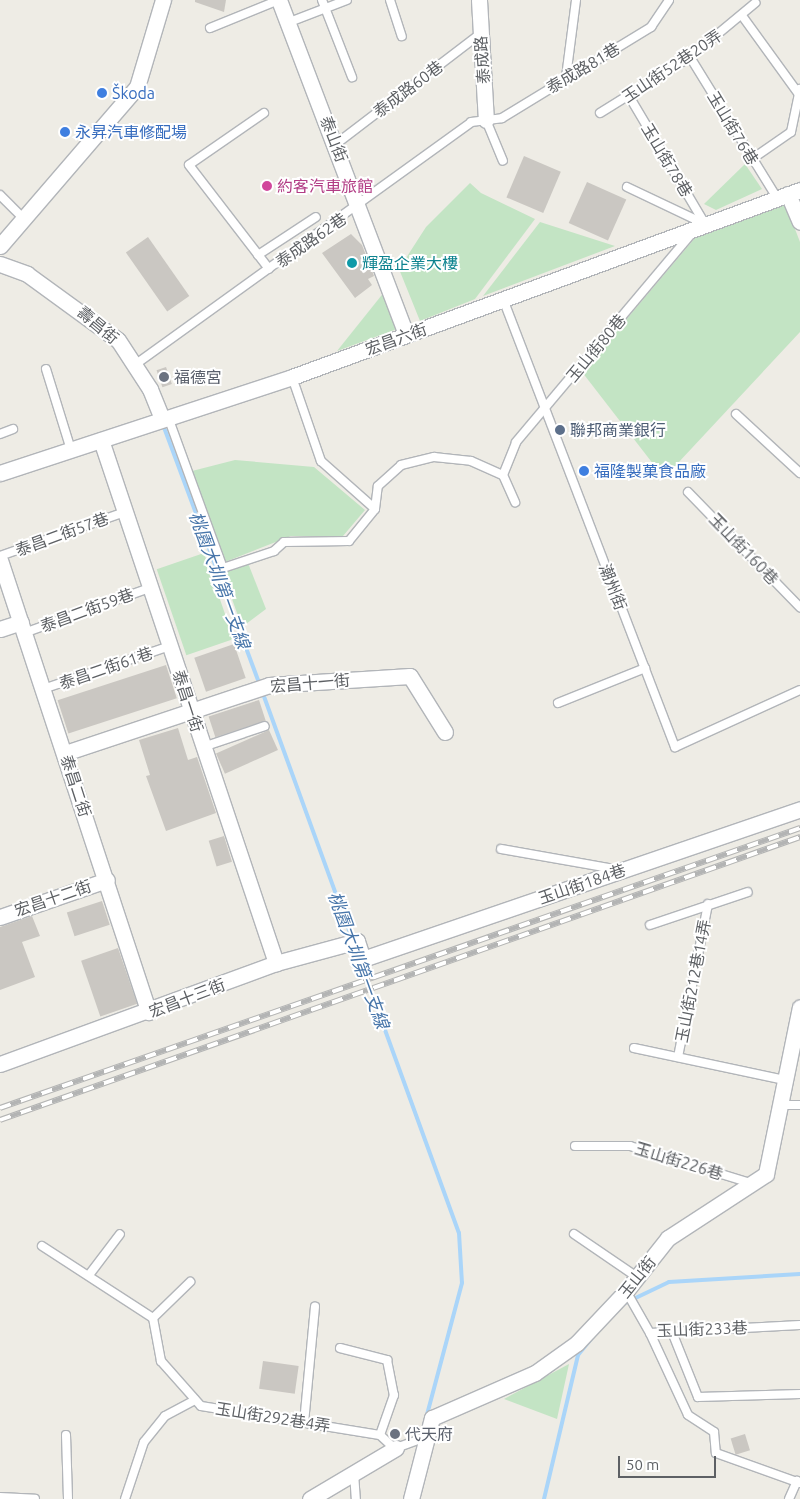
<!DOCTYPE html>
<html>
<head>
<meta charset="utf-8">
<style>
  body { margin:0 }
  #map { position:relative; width:800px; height:1499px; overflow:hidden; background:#eeece5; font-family:Ubuntu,"Noto Sans TC",sans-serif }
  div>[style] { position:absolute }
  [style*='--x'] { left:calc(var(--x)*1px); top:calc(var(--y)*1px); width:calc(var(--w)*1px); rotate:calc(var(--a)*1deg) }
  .green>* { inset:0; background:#c3e4c4; transform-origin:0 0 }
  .stream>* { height:4px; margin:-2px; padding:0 2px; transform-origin:2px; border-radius:2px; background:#aad5f9 }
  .building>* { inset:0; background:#cac7c2; transform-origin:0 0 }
  .roads { filter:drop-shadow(1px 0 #b2b5b9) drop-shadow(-1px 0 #b2b5b9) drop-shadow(0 1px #b2b5b9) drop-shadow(0 -1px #b2b5b9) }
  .lane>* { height:8px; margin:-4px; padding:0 4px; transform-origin:4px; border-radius:4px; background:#fff }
  .street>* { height:15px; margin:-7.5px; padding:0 7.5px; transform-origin:7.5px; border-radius:7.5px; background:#fff }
  .rail>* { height:5.5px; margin-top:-2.75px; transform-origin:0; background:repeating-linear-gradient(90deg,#fff 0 11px,#b3b4b4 0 22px); box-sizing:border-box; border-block:1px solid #b3b4b4 }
  .dots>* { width:14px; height:14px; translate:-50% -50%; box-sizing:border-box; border:2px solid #fff; border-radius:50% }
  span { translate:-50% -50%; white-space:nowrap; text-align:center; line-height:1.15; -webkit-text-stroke:4px #fff; paint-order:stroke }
  .street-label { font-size:16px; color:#5d6064 }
  .shop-label { font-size:16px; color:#366cbe }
  .left { translate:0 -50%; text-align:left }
  .hotel-label { font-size:16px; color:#b23c85 }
  .culture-label { font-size:16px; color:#0d838f }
  .worship-label { font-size:16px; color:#5b616d }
  .service-label { font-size:16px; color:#4e5e75 }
  .water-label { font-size:18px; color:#4876aa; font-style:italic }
  .scale { position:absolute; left:618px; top:1456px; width:98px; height:22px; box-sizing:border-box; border:2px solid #5d6064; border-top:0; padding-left:6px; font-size:15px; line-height:18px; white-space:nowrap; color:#5d6064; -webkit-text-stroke:4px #fff; paint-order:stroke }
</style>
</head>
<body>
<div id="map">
  <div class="green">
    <div style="clip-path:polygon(745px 164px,762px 189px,716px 210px,704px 204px)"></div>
    <div style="clip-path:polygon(470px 183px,481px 193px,535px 219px,475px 299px,420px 321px,399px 269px,426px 227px)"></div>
    <div style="clip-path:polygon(785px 203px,800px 242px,800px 332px,664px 478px,582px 372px,700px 232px)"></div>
    <div style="clip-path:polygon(540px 222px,615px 246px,483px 296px)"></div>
    <div style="clip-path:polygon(385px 291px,397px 329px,337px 351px)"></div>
    <div style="clip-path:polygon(235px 460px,314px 467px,365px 510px,343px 536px,291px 536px,225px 562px,192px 471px)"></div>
    <div style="left:204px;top:553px;width:91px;height:50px;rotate:71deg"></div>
    <div style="clip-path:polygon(248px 563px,266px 609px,242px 627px,222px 571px)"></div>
    <div style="clip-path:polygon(569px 1364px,557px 1419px,504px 1399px)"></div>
  </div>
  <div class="stream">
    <div style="--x:165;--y:430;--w:272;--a:69.6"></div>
    <div style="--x:262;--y:691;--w:263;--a:70"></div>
    <div style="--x:361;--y:964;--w:286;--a:70"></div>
    <div style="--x:459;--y:1233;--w:50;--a:86.6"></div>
    <div style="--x:462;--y:1283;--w:137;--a:104.9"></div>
    <div style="--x:623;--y:1304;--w:51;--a:-25.6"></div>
    <div style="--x:669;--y:1282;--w:131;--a:-3.5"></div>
    <div style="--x:544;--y:1499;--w:148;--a:-76.7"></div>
    <div style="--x:578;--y:1355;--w:28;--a:-51"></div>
  </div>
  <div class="building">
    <div style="clip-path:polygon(195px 0,226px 0,224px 12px,195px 2px)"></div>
    <div style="left:524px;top:156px;width:40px;height:45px;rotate:23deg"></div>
    <div style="left:587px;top:182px;width:43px;height:45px;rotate:24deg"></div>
    <div style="clip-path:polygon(351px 234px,362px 245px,374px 276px,368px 279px,372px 285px,355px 298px,322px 253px)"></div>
    <div style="left:148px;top:237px;width:72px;height:27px;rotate:55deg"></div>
    <div style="left:166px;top:367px;width:18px;height:10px;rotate:71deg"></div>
    <div style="left:234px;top:644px;width:36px;height:42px;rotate:71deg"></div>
    <div style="left:166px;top:665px;width:35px;height:114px;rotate:72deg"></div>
    <div style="left:259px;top:700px;width:22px;height:53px;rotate:72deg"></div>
    <div style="clip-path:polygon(178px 728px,188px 760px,197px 757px,216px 813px,166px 831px,146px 776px,150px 775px,139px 740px)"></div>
    <div style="left:269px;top:730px;width:22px;height:58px;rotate:66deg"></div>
    <div style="left:224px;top:836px;width:27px;height:16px;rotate:73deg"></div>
    <div style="left:102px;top:901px;width:25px;height:37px;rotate:72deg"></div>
    <div style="clip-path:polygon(32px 916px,40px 936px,22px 942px,35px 977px,0 990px,0 927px)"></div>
    <div style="left:118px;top:948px;width:59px;height:39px;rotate:71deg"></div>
    <div style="left:263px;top:1361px;width:36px;height:28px;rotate:8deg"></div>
    <div style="left:745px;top:1434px;width:17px;height:15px;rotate:73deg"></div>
  </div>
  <div class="roads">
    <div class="lane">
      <div style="--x:322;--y:0;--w:83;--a:68.7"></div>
      <div style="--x:390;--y:0;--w:38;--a:72"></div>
      <div style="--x:743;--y:17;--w:94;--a:54.1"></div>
      <div style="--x:287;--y:23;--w:64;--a:-21"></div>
      <div style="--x:210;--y:28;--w:74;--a:-22.1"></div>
      <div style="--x:690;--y:57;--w:166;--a:58.3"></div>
      <div style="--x:566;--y:77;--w:78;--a:-82.6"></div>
      <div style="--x:629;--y:96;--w:149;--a:59.3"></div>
      <div style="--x:264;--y:113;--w:91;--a:145.3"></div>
      <div style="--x:189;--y:165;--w:131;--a:52.4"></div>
      <div style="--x:600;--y:113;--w:106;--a:-31.9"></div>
      <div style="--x:690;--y:57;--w:85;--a:-39.7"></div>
      <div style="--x:486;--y:120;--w:44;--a:67.5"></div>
      <div style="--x:336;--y:144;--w:181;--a:-37.4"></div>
      <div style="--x:752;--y:159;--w:47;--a:-34.7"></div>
      <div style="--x:791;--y:132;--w:44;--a:-78.2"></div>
      <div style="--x:627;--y:187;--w:86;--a:25.4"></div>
      <div style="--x:0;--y:195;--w:31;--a:45"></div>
      <div style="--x:258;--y:255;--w:69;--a:-33.2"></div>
      <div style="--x:503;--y:299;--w:480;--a:69"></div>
      <div style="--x:675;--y:747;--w:137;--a:-24.5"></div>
      <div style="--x:136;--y:364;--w:413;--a:-35.8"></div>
      <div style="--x:471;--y:122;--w:31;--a:-7"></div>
      <div style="--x:502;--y:118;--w:175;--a:-31.4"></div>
      <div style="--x:651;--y:27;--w:32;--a:-56"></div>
      <div style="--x:46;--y:369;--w:85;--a:72.8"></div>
      <div style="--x:292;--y:377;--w:89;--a:71"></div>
      <div style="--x:321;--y:461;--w:72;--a:41.6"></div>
      <div style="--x:375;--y:509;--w:23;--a:-83"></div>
      <div style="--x:378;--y:486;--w:31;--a:-42"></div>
      <div style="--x:401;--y:465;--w:34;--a:-14"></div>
      <div style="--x:434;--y:457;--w:37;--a:6"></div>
      <div style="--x:471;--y:461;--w:35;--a:24"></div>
      <div style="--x:503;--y:475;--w:30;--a:66"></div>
      <div style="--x:736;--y:414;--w:87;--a:42.7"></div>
      <div style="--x:168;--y:417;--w:161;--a:70"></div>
      <div style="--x:223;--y:568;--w:54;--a:-18.4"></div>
      <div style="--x:274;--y:551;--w:13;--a:-42"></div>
      <div style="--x:284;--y:542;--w:65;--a:-0.9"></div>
      <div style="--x:349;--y:541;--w:41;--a:-50.9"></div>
      <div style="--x:0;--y:434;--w:14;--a:-21"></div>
      <div style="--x:503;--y:475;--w:35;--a:-68"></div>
      <div style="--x:516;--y:442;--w:273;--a:-49.9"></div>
      <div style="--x:688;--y:492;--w:161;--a:45.8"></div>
      <div style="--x:0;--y:556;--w:133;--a:-19.4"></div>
      <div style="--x:24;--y:633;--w:134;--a:-19.7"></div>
      <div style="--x:43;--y:689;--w:134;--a:-18.7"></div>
      <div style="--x:558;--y:703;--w:94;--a:-21.9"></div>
      <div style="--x:203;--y:747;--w:65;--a:-18.7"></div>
      <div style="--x:501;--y:849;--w:115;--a:10"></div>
      <div style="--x:650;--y:925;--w:103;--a:-18.6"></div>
      <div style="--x:634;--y:1048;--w:154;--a:12"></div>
      <div style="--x:678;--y:1057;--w:156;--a:-78.9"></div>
      <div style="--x:780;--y:1105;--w:20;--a:0"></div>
      <div style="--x:575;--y:1146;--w:55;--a:0"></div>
      <div style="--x:630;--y:1146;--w:126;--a:17.1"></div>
      <div style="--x:574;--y:1234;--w:76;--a:34.3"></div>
      <div style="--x:42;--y:1246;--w:132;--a:33"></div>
      <div style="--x:153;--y:1318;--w:44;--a:79.5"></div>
      <div style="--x:161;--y:1361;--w:60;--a:48.4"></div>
      <div style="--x:201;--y:1406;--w:181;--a:9.2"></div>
      <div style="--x:380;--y:1435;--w:21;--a:43"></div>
      <div style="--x:89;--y:1275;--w:51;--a:-52.9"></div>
      <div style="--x:626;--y:1291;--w:48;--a:60.3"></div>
      <div style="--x:650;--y:1333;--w:150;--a:-3.1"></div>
      <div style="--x:153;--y:1318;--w:52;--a:-44.2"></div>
      <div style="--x:672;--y:1332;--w:70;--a:68.2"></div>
      <div style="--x:698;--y:1397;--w:102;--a:-1.7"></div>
      <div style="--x:650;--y:1333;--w:90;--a:65.1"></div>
      <div style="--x:688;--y:1415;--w:31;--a:33"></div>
      <div style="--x:714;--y:1432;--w:21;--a:85"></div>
      <div style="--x:716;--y:1453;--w:89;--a:19.7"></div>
      <div style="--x:340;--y:1348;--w:49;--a:14.3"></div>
      <div style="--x:387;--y:1360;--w:36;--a:79"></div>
      <div style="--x:394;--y:1395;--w:42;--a:109.3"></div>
      <div style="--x:304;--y:1423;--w:117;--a:-84.6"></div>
      <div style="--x:66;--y:1435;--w:64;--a:88.2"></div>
      <div style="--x:396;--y:1448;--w:32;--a:-20"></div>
      <div style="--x:354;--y:1473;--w:26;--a:86"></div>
      <div style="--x:0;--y:1497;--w:35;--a:3"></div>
      <div style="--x:125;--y:1499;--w:60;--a:-71.6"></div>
      <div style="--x:144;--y:1442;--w:33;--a:-51"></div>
      <div style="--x:165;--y:1416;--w:34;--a:-28"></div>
      <div style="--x:789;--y:1499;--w:20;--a:-66"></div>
    </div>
    <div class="street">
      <div style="--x:279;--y:0;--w:358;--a:69.2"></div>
      <div style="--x:479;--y:0;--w:120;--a:86.7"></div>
      <div style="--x:788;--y:194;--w:30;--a:67"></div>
      <div style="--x:0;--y:246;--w:210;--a:-49.3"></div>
      <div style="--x:137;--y:87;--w:91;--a:-73.4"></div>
      <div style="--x:0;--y:264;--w:29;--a:20"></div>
      <div style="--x:27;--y:274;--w:112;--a:36"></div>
      <div style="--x:118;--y:340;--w:59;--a:56.9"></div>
      <div style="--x:150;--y:389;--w:32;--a:68"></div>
      <div style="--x:101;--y:440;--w:552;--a:71.5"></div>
      <div style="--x:0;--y:473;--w:307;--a:-18.2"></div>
      <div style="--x:292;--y:377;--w:541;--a:-20.21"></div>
      <div style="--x:0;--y:560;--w:476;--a:71.8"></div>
      <div style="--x:0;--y:629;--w:22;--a:-18"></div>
      <div style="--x:65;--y:753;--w:215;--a:-18.4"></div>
      <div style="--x:269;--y:685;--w:141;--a:-3.7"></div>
      <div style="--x:410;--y:676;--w:66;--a:58"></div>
      <div style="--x:0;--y:917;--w:113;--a:-19.1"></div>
      <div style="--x:0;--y:1064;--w:294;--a:-20.1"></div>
      <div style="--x:276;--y:963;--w:84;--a:-15.2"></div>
      <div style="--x:357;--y:941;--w:19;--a:72"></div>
      <div style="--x:363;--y:959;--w:462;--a:-18.9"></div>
      <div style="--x:310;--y:1499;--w:100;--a:-30.7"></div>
      <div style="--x:411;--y:1499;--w:84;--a:-75.5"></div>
      <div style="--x:432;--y:1418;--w:112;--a:-23.6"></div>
      <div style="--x:535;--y:1373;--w:52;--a:-35.5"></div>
      <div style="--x:577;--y:1343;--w:71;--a:-46.7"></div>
      <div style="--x:626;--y:1291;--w:68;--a:-51.6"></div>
      <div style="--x:668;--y:1238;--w:117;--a:-33.1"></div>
      <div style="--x:766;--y:1174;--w:170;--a:-78.5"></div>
    </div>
  </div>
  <div class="rail">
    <div style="--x:0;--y:1108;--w:848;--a:-19.29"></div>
    <div style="--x:0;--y:1120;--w:849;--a:-19.48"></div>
  </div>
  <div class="dots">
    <div style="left:102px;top:93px;background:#3f7fe0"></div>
    <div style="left:65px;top:132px;background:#3f7fe0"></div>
    <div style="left:267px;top:186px;background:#d1479c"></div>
    <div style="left:352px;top:263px;background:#0f9aa8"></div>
    <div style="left:164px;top:377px;background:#6b7280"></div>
    <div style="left:560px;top:430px;background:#5c6f8a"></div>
    <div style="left:584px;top:471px;background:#3f7fe0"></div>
    <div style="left:395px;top:1434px;background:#6b7280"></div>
  </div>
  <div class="street-label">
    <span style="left:482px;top:60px;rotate:-94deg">泰成路</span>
    <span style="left:672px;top:66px;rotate:-34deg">玉山街52巷20弄</span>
    <span style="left:583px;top:68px;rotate:-31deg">泰成路81巷</span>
    <span style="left:408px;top:89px;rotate:-37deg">泰成路60巷</span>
    <span style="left:733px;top:128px;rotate:59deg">玉山街76巷</span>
    <span style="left:334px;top:139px;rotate:69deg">泰山街</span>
    <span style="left:667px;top:160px;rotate:59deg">玉山街78巷</span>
    <span style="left:311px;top:240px;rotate:-35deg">泰成路62巷</span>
    <span style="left:98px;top:325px;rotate:40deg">壽昌街</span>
    <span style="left:396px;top:339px;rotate:-20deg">宏昌六街</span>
    <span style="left:596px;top:348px;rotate:-50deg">玉山街80巷</span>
    <span style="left:62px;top:534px;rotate:-20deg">泰昌二街57巷</span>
    <span style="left:744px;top:549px;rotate:46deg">玉山街160巷</span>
    <span style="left:613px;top:587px;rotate:69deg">潮州街</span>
    <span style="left:87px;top:610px;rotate:-20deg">泰昌二街59巷</span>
    <span style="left:106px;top:668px;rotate:-19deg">泰昌二街61巷</span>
    <span style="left:310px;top:683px;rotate:-5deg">宏昌十一街</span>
    <span style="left:188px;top:701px;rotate:72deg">泰昌一街</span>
    <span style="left:76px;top:786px;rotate:72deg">泰昌二街</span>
    <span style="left:582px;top:884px;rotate:-19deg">玉山街184巷</span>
    <span style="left:53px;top:898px;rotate:-19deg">宏昌十二街</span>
    <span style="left:693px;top:981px;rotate:-79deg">玉山街212巷14弄</span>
    <span style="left:187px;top:998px;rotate:-21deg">宏昌十三街</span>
    <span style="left:679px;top:1161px;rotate:17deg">玉山街226巷</span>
    <span style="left:637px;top:1277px;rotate:-51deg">玉山街</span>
    <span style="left:702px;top:1329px;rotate:-2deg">玉山街233巷</span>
    <span style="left:273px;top:1417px;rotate:9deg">玉山街292巷4弄</span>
  </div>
  <div class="shop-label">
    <span class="left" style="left:112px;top:93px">Škoda</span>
    <span class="left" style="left:75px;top:132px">永昇汽車修配場</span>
    <span class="left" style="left:594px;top:471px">福隆製菓食品廠</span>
  </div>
  <div class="hotel-label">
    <span class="left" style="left:277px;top:186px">約客汽車旅館</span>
  </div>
  <div class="culture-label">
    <span class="left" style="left:362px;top:263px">輝盈企業大樓</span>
  </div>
  <div class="worship-label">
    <span class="left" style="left:174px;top:377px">福德宮</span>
    <span class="left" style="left:405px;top:1434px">代天府</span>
  </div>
  <div class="service-label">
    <span class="left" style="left:570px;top:430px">聯邦商業銀行</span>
  </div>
  <div class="water-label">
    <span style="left:220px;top:580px;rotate:70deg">桃園大圳第一支線</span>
    <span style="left:359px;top:960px;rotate:70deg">桃園大圳第一支線</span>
  </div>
  <div class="scale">50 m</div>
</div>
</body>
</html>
